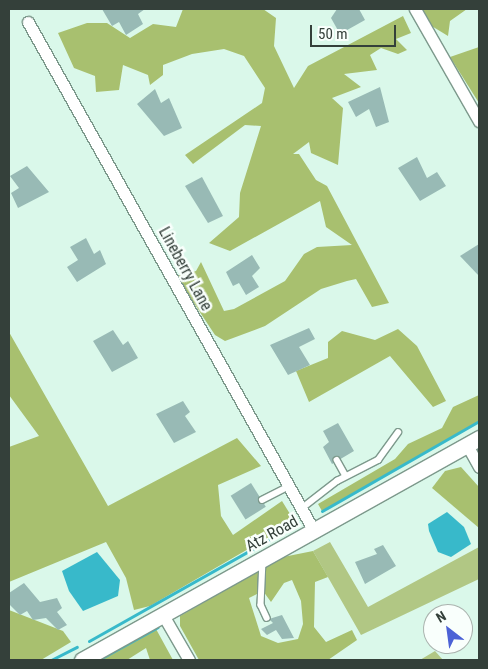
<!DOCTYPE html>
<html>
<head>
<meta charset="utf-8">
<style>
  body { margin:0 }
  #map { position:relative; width:488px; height:669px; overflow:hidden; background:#daf8ea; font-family:"Roboto Condensed",sans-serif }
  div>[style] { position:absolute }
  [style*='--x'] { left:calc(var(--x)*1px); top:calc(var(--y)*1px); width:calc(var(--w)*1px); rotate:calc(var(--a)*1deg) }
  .green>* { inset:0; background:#b1c784 }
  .forest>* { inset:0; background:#a8c06f }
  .water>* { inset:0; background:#38b9ca }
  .stream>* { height:3px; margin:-1.5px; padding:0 1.5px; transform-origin:1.5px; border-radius:1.5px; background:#38b9ca }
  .building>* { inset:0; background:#98bab5; transform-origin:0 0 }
  .roads { filter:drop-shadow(1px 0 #7d998c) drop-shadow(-1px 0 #7d998c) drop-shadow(0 1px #7d998c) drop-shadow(0 -1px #7d998c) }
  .service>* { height:5.5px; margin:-2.75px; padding:0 2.75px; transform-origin:2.75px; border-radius:2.75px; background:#fff }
  .minor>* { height:11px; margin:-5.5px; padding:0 5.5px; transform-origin:5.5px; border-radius:5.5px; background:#fff }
  .tertiary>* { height:15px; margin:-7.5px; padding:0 7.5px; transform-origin:7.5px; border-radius:7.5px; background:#fff }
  span { translate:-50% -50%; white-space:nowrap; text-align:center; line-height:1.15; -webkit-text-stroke:5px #f9fffc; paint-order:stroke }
  .street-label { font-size:16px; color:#34403a }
  .frame { position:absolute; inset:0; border:10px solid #34403a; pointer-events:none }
  .north { position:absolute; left:423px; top:604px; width:50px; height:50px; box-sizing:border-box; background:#f9fffc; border:1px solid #aab3ae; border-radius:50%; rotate:330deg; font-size:14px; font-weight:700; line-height:20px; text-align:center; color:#34403a }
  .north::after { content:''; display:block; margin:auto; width:18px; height:22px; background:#4c62d6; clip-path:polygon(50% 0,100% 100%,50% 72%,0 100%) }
  .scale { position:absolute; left:310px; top:25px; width:86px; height:22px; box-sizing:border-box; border:2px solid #34403a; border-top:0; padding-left:6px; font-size:15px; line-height:18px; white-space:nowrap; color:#34403a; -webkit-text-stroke:4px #f9fffc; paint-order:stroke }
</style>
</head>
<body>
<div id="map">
  <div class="green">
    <div style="clip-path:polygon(330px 542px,368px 607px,479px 547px,479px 579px,361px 635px,313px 551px)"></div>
    <div style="clip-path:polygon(435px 651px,443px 660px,420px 660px)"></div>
  </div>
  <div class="forest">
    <div style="clip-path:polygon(183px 9px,263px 9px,276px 18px,274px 46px,294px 88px,308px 66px,403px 16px,411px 33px,396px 39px,407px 50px,398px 54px,381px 48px,370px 55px,377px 70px,344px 74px,361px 87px,332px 98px,343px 108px,338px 165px,311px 153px,309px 142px,293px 154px,299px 154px,316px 180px,327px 186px,389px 303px,372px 307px,356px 279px,347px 281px,321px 289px,265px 326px,225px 341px,215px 335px,176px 276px,196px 271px,201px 262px,224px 311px,234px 309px,285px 281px,304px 254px,317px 247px,352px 245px,326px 227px,320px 201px,230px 251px,209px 243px,239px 217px,240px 193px,261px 126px,245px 125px,193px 164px,185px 155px,262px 103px,265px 88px,244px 56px,224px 49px,192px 54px,163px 65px,163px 75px,150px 85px,148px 75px,123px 65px,119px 90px,96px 92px,95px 76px,74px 68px,58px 33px,87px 23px,107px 23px,130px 38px,153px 24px,176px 27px)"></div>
    <div style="clip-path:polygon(422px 9px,467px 9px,450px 21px,448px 36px,430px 25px)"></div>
    <div style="clip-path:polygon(479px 47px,479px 103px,450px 57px)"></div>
    <div style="clip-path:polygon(398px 329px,417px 346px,446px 401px,433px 407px,390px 356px,309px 402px,296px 371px,328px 358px,328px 342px,342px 331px,375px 340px)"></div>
    <div style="clip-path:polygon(9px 332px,108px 506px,237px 438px,261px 466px,218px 485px,221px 516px,233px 535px,282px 501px,295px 522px,150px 606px,134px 610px,126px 578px,106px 542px,9px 582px,9px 447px,39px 436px,9px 395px)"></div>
    <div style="clip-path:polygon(479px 395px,479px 421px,322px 511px,318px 504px,395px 459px,408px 444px,442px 428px,453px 407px)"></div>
    <div style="clip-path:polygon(461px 467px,479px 487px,479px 528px,432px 488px,445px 471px)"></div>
    <div style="clip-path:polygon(evenodd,313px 551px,328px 577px,315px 582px,314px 627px,326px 642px,352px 630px,357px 640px,328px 660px,199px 660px,180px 626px,180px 616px,283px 557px,313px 551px,292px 580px,301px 601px,303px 624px,298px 639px,278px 643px,261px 636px,249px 598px,263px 591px,271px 602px,284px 583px,292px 580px)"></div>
    <div style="clip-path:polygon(9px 610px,63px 631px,71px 642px,41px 660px,9px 660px)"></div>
    <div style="clip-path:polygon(156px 629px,173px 660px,150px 660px,146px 648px,127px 660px,101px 660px)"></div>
  </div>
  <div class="water">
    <div style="clip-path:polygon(447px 512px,464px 527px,471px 544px,451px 557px,438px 552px,429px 531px,428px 524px)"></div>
    <div style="clip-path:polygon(97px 552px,120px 580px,118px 596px,83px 611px,69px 591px,62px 571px)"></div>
  </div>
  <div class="stream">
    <div style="--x:322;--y:511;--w:181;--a:-29.8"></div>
    <div style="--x:89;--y:641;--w:240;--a:-29.4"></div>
    <div style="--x:51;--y:660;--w:29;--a:-27"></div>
    <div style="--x:98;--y:660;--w:68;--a:-28.8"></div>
  </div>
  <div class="building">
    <div style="clip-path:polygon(102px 9px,145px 9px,138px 14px,143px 24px,126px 35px,119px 22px,112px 26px)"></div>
    <div style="clip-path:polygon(337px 9px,359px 9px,365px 20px,340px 34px,331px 18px)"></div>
    <div style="clip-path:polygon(380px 87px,389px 122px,376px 127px,369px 109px,356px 117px,348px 102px)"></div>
    <div style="clip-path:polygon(155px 89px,161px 103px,169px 98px,182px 128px,164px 136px,137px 104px)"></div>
    <div style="clip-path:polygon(417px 157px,427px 178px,437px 172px,446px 186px,420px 201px,398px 168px)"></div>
    <div style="clip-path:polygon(27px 166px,49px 192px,18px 208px,11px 193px,19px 188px,10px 176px)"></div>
    <div style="clip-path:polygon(202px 177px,223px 216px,208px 223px,185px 186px)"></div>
    <div style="clip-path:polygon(86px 238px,94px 254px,100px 250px,106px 264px,77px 282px,67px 267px,78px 260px,70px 247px)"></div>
    <div style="clip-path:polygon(479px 244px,479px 276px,460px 256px)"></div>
    <div style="clip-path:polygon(252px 255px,260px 268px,252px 276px,259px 287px,246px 295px,239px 283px,233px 286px,226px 272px)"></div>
    <div style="clip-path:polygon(309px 328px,315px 339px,299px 347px,310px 365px,288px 375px,270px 345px)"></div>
    <div style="clip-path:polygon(113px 330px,123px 345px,128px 341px,138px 358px,112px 372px,93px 341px)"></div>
    <div style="clip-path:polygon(183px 401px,190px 412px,185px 416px,196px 432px,174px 443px,156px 414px)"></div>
    <div style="clip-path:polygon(338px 423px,354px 451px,332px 464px,323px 447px,329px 442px,323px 431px)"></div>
    <div style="left:251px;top:483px;width:28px;height:24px;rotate:58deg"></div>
    <div style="clip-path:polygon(383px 545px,396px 566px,365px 584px,355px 562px,377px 554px,374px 549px)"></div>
    <div style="clip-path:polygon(24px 583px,40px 602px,57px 598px,62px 608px,57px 612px,67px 625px,58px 630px,46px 618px,33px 620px,27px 611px,20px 615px,9px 604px,9px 593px)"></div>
    <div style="clip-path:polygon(282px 615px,294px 638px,282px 639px,276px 630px,267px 635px,261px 629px,273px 623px,269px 619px)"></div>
  </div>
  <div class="roads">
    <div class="service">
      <div style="--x:337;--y:460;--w:18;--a:61"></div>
      <div style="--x:262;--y:500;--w:30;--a:-27"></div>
      <div style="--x:301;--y:509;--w:46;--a:-37.9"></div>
      <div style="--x:337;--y:481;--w:46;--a:-27.1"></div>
      <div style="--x:378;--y:460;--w:34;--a:-54"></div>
      <div style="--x:263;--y:561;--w:44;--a:92.6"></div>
      <div style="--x:261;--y:605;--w:14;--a:65"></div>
    </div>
    <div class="minor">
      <div style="--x:415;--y:9;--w:129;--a:60.3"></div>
      <div style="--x:28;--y:22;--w:584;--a:60.67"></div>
      <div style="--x:467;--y:445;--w:25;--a:61"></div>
      <div style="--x:163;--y:615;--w:52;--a:60"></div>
    </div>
    <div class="tertiary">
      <div style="--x:82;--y:660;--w:455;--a:-29.2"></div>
    </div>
  </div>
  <div class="street-label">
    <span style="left:185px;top:269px;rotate:61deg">Lineberry Lane</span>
    <span style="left:272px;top:534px;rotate:-29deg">Atz Road</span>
  </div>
  <div class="frame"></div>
  <div class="north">N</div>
  <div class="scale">50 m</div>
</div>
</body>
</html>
